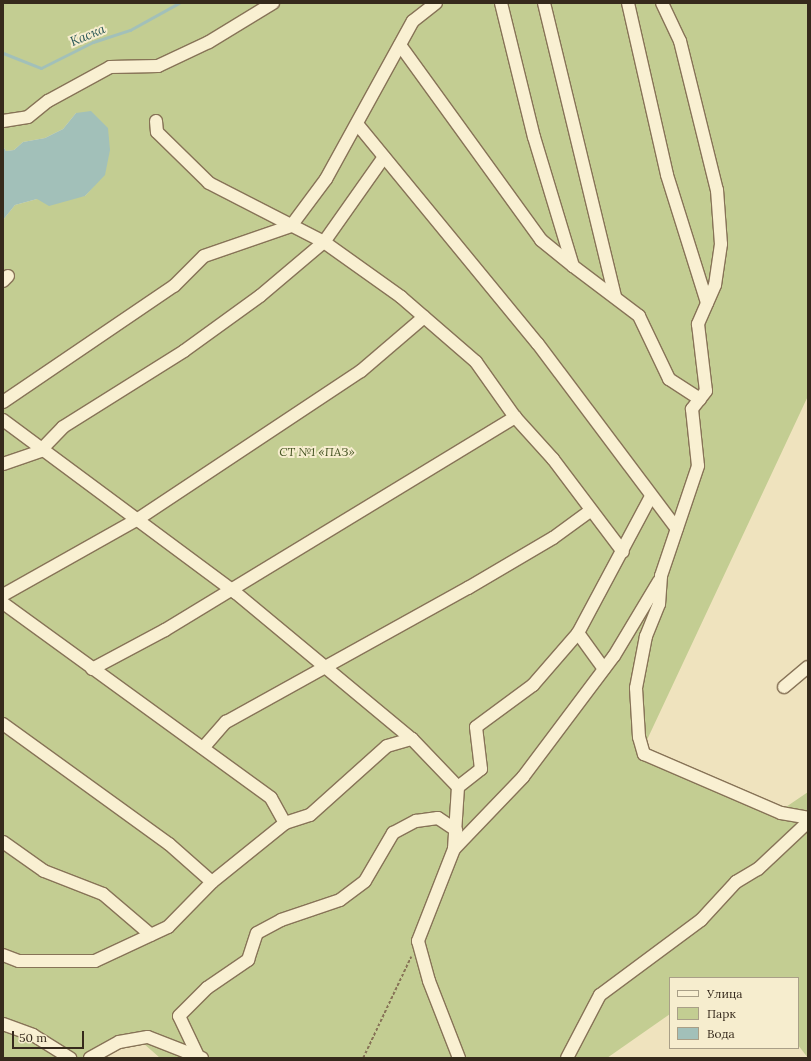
<!DOCTYPE html>
<html>
<head>
<meta charset="utf-8">
<style>
  body { margin:0 }
  #map { position:relative; width:811px; height:1061px; overflow:hidden; background:#efe3be; font-family:Lora,serif }
  div>[style] { position:absolute }
  [style*='--x'] { left:calc(var(--x)*1px); top:calc(var(--y)*1px); width:calc(var(--w)*1px); rotate:calc(var(--a)*1deg) }
  .green>* { inset:0; background:#c3cd92 }
  .water>* { inset:0; background:#a2c0b9 }
  .stream>* { height:3px; margin:-1.5px; padding:0 1.5px; transform-origin:1.5px; border-radius:1.5px; background:#a2c0b9 }
  .path>* { height:1.5px; margin-top:-0.75px; transform-origin:0; background:repeating-linear-gradient(90deg,#877357 0 3px,transparent 0 5px) }
  .roads { filter:drop-shadow(1px 0 #877357) drop-shadow(-1px 0 #877357) drop-shadow(0 1px #877357) drop-shadow(0 -1px #877357) }
  .minor>* { height:12px; margin:-6px; padding:0 6px; transform-origin:6px; border-radius:6px; background:#f9f0d2 }
  span { translate:-50% -50%; white-space:nowrap; text-align:center; line-height:1.15; -webkit-text-stroke:4px #f6edce; paint-order:stroke }
  .park-label { font-size:12px; color:#445322; font-style:italic }
  .water-label { font-size:13px; color:#2a5756; font-style:italic }
  .frame { position:absolute; inset:0; border:4px solid #362a1c; pointer-events:none }
  .legend { position:absolute; left:669px; top:977px; width:130px; height:72px; box-sizing:border-box; background:#f6edce; border:1px solid #a99f87; margin:0; padding:5px 7px; list-style:none; font-size:12px; color:#362a1c }
  .legend li { display:flex; align-items:center; gap:8px; height:20px }
  .legend b { width:20px; border:1px solid #a99f87 }
  .scale { position:absolute; left:12px; top:1031px; width:72px; height:18px; box-sizing:border-box; border:2px solid #362a1c; border-top:0; padding-left:5px; font-size:12px; line-height:14px; white-space:nowrap; color:#362a1c; -webkit-text-stroke:3px #f6edce; paint-order:stroke }
</style>
</head>
<body>
<div id="map">
  <div class="green">
    <div style="clip-path:polygon(3px 3px,808px 3px,808px 396px,646px 742px,649px 751px,783px 809px,808px 792px,808px 1058px,798px 1045px,798px 978px,670px 978px,670px 1014px,607px 1058px,160px 1058px,143px 1043px,121px 1046px,101px 1058px,3px 1058px,3px 220px,15px 205px,37px 199px,85px 196px,94px 186px,76px 113px,63px 129px,45px 138px,23px 142px,14px 150px,6px 151px,3px 146px)"></div>
  </div>
  <div class="water">
    <div style="clip-path:polygon(91px 111px,108px 128px,110px 150px,105px 175px,85px 196px,49px 206px,37px 199px,15px 205px,3px 220px,3px 146px,6px 151px,14px 150px,23px 142px,45px 138px,63px 129px,76px 113px)"></div>
  </div>
  <div class="stream">
    <div style="--x:3;--y:53;--w:41;--a:21.5"></div>
    <div style="--x:41;--y:68;--w:58;--a:-26.6"></div>
    <div style="--x:93;--y:42;--w:39;--a:-18"></div>
    <div style="--x:130;--y:30;--w:56;--a:-28.9"></div>
  </div>
  <div class="path">
    <div style="--x:363;--y:1058;--w:112;--a:-64.6"></div>
  </div>
  <div class="roads">
    <div class="minor">
      <div style="--x:501;--y:3;--w:138;--a:76.2"></div>
      <div style="--x:534;--y:137;--w:135;--a:73.2"></div>
      <div style="--x:573;--y:266;--w:83;--a:37.1"></div>
      <div style="--x:639;--y:316;--w:70;--a:64.5"></div>
      <div style="--x:669;--y:379;--w:37;--a:33"></div>
      <div style="--x:544;--y:3;--w:302;--a:76.4"></div>
      <div style="--x:628;--y:3;--w:176;--a:77.2"></div>
      <div style="--x:667;--y:175;--w:134;--a:72.6"></div>
      <div style="--x:662;--y:3;--w:42;--a:64.7"></div>
      <div style="--x:680;--y:41;--w:154;--a:76.1"></div>
      <div style="--x:717;--y:190;--w:54;--a:85.8"></div>
      <div style="--x:721;--y:244;--w:41;--a:98.3"></div>
      <div style="--x:715;--y:285;--w:43;--a:113.6"></div>
      <div style="--x:698;--y:324;--w:67;--a:83.2"></div>
      <div style="--x:706;--y:391;--w:23;--a:128"></div>
      <div style="--x:692;--y:409;--w:57;--a:84"></div>
      <div style="--x:698;--y:466;--w:116;--a:108.6"></div>
      <div style="--x:661;--y:576;--w:28;--a:94"></div>
      <div style="--x:659;--y:604;--w:35;--a:112"></div>
      <div style="--x:646;--y:636;--w:53;--a:100.9"></div>
      <div style="--x:636;--y:688;--w:49;--a:86.5"></div>
      <div style="--x:639;--y:737;--w:18;--a:74"></div>
      <div style="--x:644;--y:754;--w:149;--a:23.3"></div>
      <div style="--x:781;--y:813;--w:27;--a:10"></div>
      <div style="--x:400;--y:45;--w:241;--a:54.1"></div>
      <div style="--x:541;--y:240;--w:41;--a:39.1"></div>
      <div style="--x:3;--y:121;--w:25;--a:-9"></div>
      <div style="--x:28;--y:117;--w:26;--a:-39"></div>
      <div style="--x:48;--y:101;--w:71;--a:-28.7"></div>
      <div style="--x:110;--y:67;--w:48;--a:-1.2"></div>
      <div style="--x:158;--y:66;--w:56;--a:-25.2"></div>
      <div style="--x:209;--y:42;--w:75;--a:-31.4"></div>
      <div style="--x:156;--y:121;--w:11;--a:85"></div>
      <div style="--x:157;--y:132;--w:73;--a:44.4"></div>
      <div style="--x:209;--y:183;--w:129;--a:27.2"></div>
      <div style="--x:324;--y:242;--w:95;--a:35.5"></div>
      <div style="--x:401;--y:297;--w:99;--a:40.9"></div>
      <div style="--x:476;--y:362;--w:67;--a:54.7"></div>
      <div style="--x:515;--y:417;--w:57;--a:47.9"></div>
      <div style="--x:553;--y:459;--w:116;--a:53"></div>
      <div style="--x:358;--y:125;--w:283;--a:50.6"></div>
      <div style="--x:538;--y:344;--w:231;--a:53.1"></div>
      <div style="--x:3;--y:281;--w:7;--a:-45"></div>
      <div style="--x:3;--y:402;--w:207;--a:-34.2"></div>
      <div style="--x:174;--y:286;--w:42;--a:-45"></div>
      <div style="--x:204;--y:256;--w:92;--a:-19"></div>
      <div style="--x:291;--y:226;--w:59;--a:-53.3"></div>
      <div style="--x:326;--y:179;--w:180;--a:-61.2"></div>
      <div style="--x:413;--y:21;--w:29;--a:-38"></div>
      <div style="--x:3;--y:420;--w:290;--a:36.6"></div>
      <div style="--x:236;--y:593;--w:229;--a:39.7"></div>
      <div style="--x:412;--y:739;--w:66;--a:46.2"></div>
      <div style="--x:458;--y:787;--w:62;--a:93.7"></div>
      <div style="--x:454;--y:849;--w:99;--a:111.4"></div>
      <div style="--x:418;--y:941;--w:41;--a:74.6"></div>
      <div style="--x:429;--y:981;--w:83;--a:68.7"></div>
      <div style="--x:3;--y:464;--w:39;--a:-19"></div>
      <div style="--x:40;--y:451;--w:33;--a:-46"></div>
      <div style="--x:63;--y:427;--w:143;--a:-32.1"></div>
      <div style="--x:184;--y:351;--w:94;--a:-35.9"></div>
      <div style="--x:260;--y:296;--w:84;--a:-40.2"></div>
      <div style="--x:324;--y:242;--w:104;--a:-54.8"></div>
      <div style="--x:3;--y:595;--w:155;--a:-29.4"></div>
      <div style="--x:138;--y:519;--w:268;--a:-33.6"></div>
      <div style="--x:361;--y:371;--w:83;--a:-40.6"></div>
      <div style="--x:3;--y:603;--w:331;--a:36"></div>
      <div style="--x:271;--y:798;--w:29;--a:61"></div>
      <div style="--x:578;--y:633;--w:44;--a:54.2"></div>
      <div style="--x:92;--y:669;--w:83;--a:-28.1"></div>
      <div style="--x:165;--y:630;--w:410;--a:-31.3"></div>
      <div style="--x:784;--y:687;--w:31;--a:-40"></div>
      <div style="--x:3;--y:724;--w:205;--a:35.9"></div>
      <div style="--x:169;--y:844;--w:57;--a:41.5"></div>
      <div style="--x:203;--y:748;--w:35;--a:-49"></div>
      <div style="--x:226;--y:722;--w:277;--a:-29"></div>
      <div style="--x:468;--y:588;--w:99;--a:-30.5"></div>
      <div style="--x:553;--y:538;--w:46;--a:-36.1"></div>
      <div style="--x:458;--y:787;--w:29;--a:-38"></div>
      <div style="--x:481;--y:769;--w:42;--a:-96.8"></div>
      <div style="--x:476;--y:727;--w:71;--a:-36.4"></div>
      <div style="--x:533;--y:685;--w:69;--a:-49.1"></div>
      <div style="--x:578;--y:633;--w:153;--a:-61.9"></div>
      <div style="--x:3;--y:842;--w:50;--a:35.3"></div>
      <div style="--x:44;--y:871;--w:63;--a:21.3"></div>
      <div style="--x:103;--y:894;--w:63;--a:40.5"></div>
      <div style="--x:454;--y:849;--w:100;--a:-46.2"></div>
      <div style="--x:523;--y:777;--w:151;--a:-53.1"></div>
      <div style="--x:614;--y:656;--w:87;--a:-59"></div>
      <div style="--x:3;--y:955;--w:17;--a:21"></div>
      <div style="--x:19;--y:961;--w:76;--a:0"></div>
      <div style="--x:95;--y:961;--w:81;--a:-25"></div>
      <div style="--x:168;--y:927;--w:63;--a:-45.6"></div>
      <div style="--x:212;--y:882;--w:94;--a:-38.9"></div>
      <div style="--x:285;--y:823;--w:26;--a:-18"></div>
      <div style="--x:310;--y:815;--w:103;--a:-41.9"></div>
      <div style="--x:387;--y:746;--w:26;--a:-16"></div>
      <div style="--x:3;--y:1024;--w:32;--a:20"></div>
      <div style="--x:33;--y:1035;--w:44;--a:31.9"></div>
      <div style="--x:198;--y:1056;--w:44;--a:-115.4"></div>
      <div style="--x:179;--y:1016;--w:40;--a:-45"></div>
      <div style="--x:207;--y:988;--w:50;--a:-34.3"></div>
      <div style="--x:248;--y:960;--w:28;--a:-72"></div>
      <div style="--x:257;--y:933;--w:27;--a:-28"></div>
      <div style="--x:281;--y:920;--w:62;--a:-18.7"></div>
      <div style="--x:340;--y:900;--w:31;--a:-37"></div>
      <div style="--x:365;--y:881;--w:56;--a:-59.7"></div>
      <div style="--x:393;--y:833;--w:26;--a:-28"></div>
      <div style="--x:416;--y:821;--w:22;--a:-8"></div>
      <div style="--x:438;--y:818;--w:22;--a:34"></div>
      <div style="--x:90;--y:1058;--w:33;--a:-29"></div>
      <div style="--x:119;--y:1042;--w:29;--a:-10"></div>
      <div style="--x:148;--y:1037;--w:58;--a:21.3"></div>
      <div style="--x:567;--y:1058;--w:71;--a:-62.4"></div>
      <div style="--x:600;--y:995;--w:126;--a:-36.6"></div>
      <div style="--x:701;--y:920;--w:52;--a:-47.4"></div>
      <div style="--x:736;--y:882;--w:26;--a:-31"></div>
      <div style="--x:758;--y:869;--w:69;--a:-43.2"></div>
    </div>
  </div>
  <div class="park-label">
    <span style="left:317px;top:452px">СТ №1 «ПАЗ»</span>
  </div>
  <div class="water-label">
    <span style="left:88px;top:36px;rotate:-23deg">Каска</span>
  </div>
  <div class="frame"></div>
  <ul class="legend">
  <li><b style="height:5px;background:#f9f0d2"></b>Улица</li>
  <li><b style="height:11px;background:#c3cd92"></b>Парк</li>
  <li><b style="height:11px;background:#a2c0b9"></b>Вода</li>
  </ul>
  <div class="scale">50 m</div>
</div>
</body>
</html>
